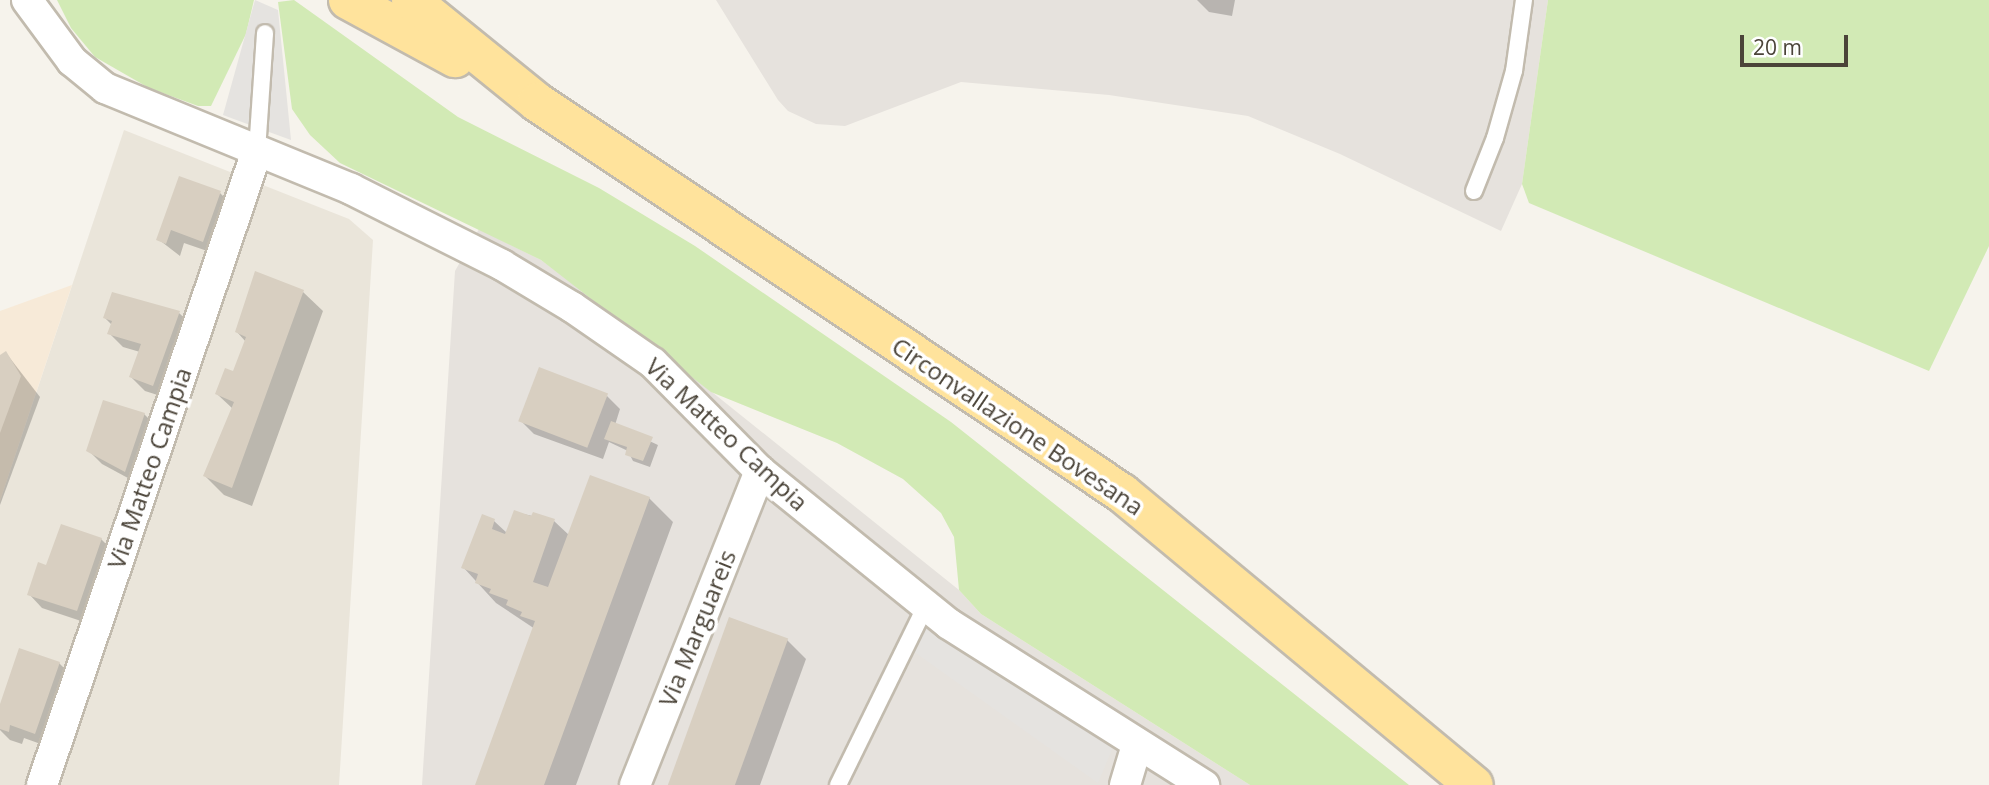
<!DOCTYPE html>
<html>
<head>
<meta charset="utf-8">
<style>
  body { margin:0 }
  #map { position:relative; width:1989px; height:785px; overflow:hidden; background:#f6f3ec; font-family:"Open Sans",sans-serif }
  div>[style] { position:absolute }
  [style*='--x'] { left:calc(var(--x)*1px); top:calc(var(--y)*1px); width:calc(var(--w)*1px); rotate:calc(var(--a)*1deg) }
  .residential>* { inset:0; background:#eae5da }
  .commercial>* { inset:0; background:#f7ead8 }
  .industrial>* { inset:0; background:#e6e2dd }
  .green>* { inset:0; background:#d2eab5 }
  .parking>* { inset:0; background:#e5e3e0 }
  .shadow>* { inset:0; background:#0003 }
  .building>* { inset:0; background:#d8cfc1; transform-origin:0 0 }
  .roads { filter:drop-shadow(2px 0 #c2bbae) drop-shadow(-2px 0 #c2bbae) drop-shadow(0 2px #c2bbae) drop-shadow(0 -2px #c2bbae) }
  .lane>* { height:16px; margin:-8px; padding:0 8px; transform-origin:8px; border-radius:8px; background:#fff }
  .street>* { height:30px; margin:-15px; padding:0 15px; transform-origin:15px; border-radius:15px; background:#fff }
  .primary>* { height:38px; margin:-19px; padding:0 19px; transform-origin:19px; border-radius:19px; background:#ffe39c }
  span { translate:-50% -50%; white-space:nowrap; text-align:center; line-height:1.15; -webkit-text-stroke:7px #fff; paint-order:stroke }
  .street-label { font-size:24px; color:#4b4439 }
  .scale { position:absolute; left:1740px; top:35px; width:108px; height:32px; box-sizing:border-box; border:4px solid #4b4439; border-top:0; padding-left:9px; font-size:21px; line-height:24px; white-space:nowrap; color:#4b4439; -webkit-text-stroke:5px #fff; paint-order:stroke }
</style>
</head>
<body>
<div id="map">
  <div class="residential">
    <div style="clip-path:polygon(124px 130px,349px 219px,373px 240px,339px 785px,0 785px,0 501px)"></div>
  </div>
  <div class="commercial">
    <div style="clip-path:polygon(72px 285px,0 501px,0 311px)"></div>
  </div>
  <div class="industrial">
    <div style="clip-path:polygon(716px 0,1548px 0,1522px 184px,1501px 231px,1340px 154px,1248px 116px,1109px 95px,961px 82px,845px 126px,816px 124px,788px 111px,778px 100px)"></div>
    <div style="clip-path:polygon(479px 229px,541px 260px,616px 315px,959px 590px,981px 614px,1250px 785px,422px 785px,455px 271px)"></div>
  </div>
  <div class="green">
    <div style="clip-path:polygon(57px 0,254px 0,246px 34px,211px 106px,198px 106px,149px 88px,95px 57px,71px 28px)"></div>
    <div style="clip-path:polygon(294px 0,458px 117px,599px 188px,695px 246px,951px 422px,1409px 785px,1250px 785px,981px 614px,959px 590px,954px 537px,941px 513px,903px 479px,837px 443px,711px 392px,541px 260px,340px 163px,310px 135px,292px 109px,278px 2px)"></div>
    <div style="clip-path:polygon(1548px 0,1989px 0,1989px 246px,1929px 371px,1529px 203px,1522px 184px)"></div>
  </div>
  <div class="parking">
    <div style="clip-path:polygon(255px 0,278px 10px,291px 140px,223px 115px)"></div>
    <div style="clip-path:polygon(926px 605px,1119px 733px,1098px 783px,906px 646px)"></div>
  </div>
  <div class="shadow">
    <div style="clip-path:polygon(1197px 0,1235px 0,1232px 16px,1209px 12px)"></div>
    <div style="clip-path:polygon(220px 193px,233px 206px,216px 254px,184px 243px,180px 256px,158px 239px)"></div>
    <div style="clip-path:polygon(303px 292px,323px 311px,252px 506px,224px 495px,205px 476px,233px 409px,217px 394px,234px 373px,246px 342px,237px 332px)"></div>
    <div style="clip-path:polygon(179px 313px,193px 326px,167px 398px,145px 391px,131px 377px,140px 352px,123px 347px,109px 333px,112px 325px,105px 318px)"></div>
    <div style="clip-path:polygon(6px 353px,40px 397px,0 505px,0 357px)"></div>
    <div style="clip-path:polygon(607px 396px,620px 409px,615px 425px,658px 445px,650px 467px,633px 461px,628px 451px,609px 442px,603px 459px,534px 434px,520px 420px)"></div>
    <div style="clip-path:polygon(144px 414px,158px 428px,139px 484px,102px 464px,88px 450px)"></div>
    <div style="clip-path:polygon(649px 498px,673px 522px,576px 785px,477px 785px,535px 629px,496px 603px,463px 567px,494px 521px,507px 533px,515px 512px,554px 521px,570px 536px)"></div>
    <div style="clip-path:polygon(101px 539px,115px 553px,90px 624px,42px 608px,29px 594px,47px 567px)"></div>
    <div style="clip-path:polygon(787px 640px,806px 659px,760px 785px,670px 785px)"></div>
    <div style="clip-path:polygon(59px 663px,73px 677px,49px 747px,24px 738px,22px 744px,10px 740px,0 730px,0 714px)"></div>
  </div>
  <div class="building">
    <div style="clip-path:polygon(179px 176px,221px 191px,203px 242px,171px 230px,166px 244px,156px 240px)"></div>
    <div style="clip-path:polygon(255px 271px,304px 290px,232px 488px,203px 476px,234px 402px,215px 394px,225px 368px,233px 371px,246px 337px,235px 332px)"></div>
    <div style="clip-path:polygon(112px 292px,180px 311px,153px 386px,129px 377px,141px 344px,107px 334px,112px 321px,103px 318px)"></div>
    <div style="clip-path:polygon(6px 351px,21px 376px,0 433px,0 355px)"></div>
    <div style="left:539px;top:367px;width:74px;height:58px;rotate:21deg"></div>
    <div style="clip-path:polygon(103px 400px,145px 413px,125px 472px,86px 451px)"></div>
    <div style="clip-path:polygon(611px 421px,653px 437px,643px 461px,625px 455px,627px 447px,604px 439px)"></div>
    <div style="clip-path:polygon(590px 475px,650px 497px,544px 785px,475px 785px,535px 621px,520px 616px,522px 612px,506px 605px,508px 600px,489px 593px,491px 589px,475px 583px,478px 574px,461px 568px,482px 514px,495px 519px,492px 529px,505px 534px,514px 510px,531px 516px,533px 512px,555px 519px,533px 582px,548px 587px)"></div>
    <div style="clip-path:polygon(61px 524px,102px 538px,77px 611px,27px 595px,38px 562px,46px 565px)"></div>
    <div style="left:729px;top:617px;width:63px;height:179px;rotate:20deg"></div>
    <div style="clip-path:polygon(19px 648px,60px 662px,35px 734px,10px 725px,9px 732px,0 729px,0 704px)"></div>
  </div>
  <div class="roads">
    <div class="lane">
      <div style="--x:257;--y:151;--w:118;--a:-86.1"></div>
      <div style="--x:1474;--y:191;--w:57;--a:-68.4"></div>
      <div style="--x:1495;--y:138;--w:70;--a:-74.2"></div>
      <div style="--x:1514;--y:71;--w:72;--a:-82"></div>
      <div style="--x:838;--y:785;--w:200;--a:-63.9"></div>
    </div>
    <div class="street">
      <div style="--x:27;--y:0;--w:76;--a:53.6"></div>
      <div style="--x:72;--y:61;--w:43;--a:39.3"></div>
      <div style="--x:105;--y:88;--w:266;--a:22.3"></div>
      <div style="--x:351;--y:189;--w:169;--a:26.7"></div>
      <div style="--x:502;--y:265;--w:82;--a:31"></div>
      <div style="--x:572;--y:307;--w:98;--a:34.7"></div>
      <div style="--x:653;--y:363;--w:152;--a:45.3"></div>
      <div style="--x:760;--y:471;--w:243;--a:39"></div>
      <div style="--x:949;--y:624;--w:302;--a:32.3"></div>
      <div style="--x:42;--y:785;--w:669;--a:-71.27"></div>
      <div style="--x:635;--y:785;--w:338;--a:-68.3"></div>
      <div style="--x:1125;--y:785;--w:42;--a:-73.3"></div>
    </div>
    <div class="primary">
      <div style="--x:348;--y:0;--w:122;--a:28.5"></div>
      <div style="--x:411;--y:0;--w:162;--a:39"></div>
      <div style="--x:537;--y:102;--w:704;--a:33.76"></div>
      <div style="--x:1122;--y:493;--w:457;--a:39.7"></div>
    </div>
  </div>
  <div class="street-label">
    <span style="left:1018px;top:426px;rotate:34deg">Circonvallazione Bovesana</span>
    <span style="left:727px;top:434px;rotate:43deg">Via Matteo Campia</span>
    <span style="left:149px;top:468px;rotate:-71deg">Via Matteo Campia</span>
    <span style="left:697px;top:628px;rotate:-68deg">Via Marguareis</span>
  </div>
  <div class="scale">20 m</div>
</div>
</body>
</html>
